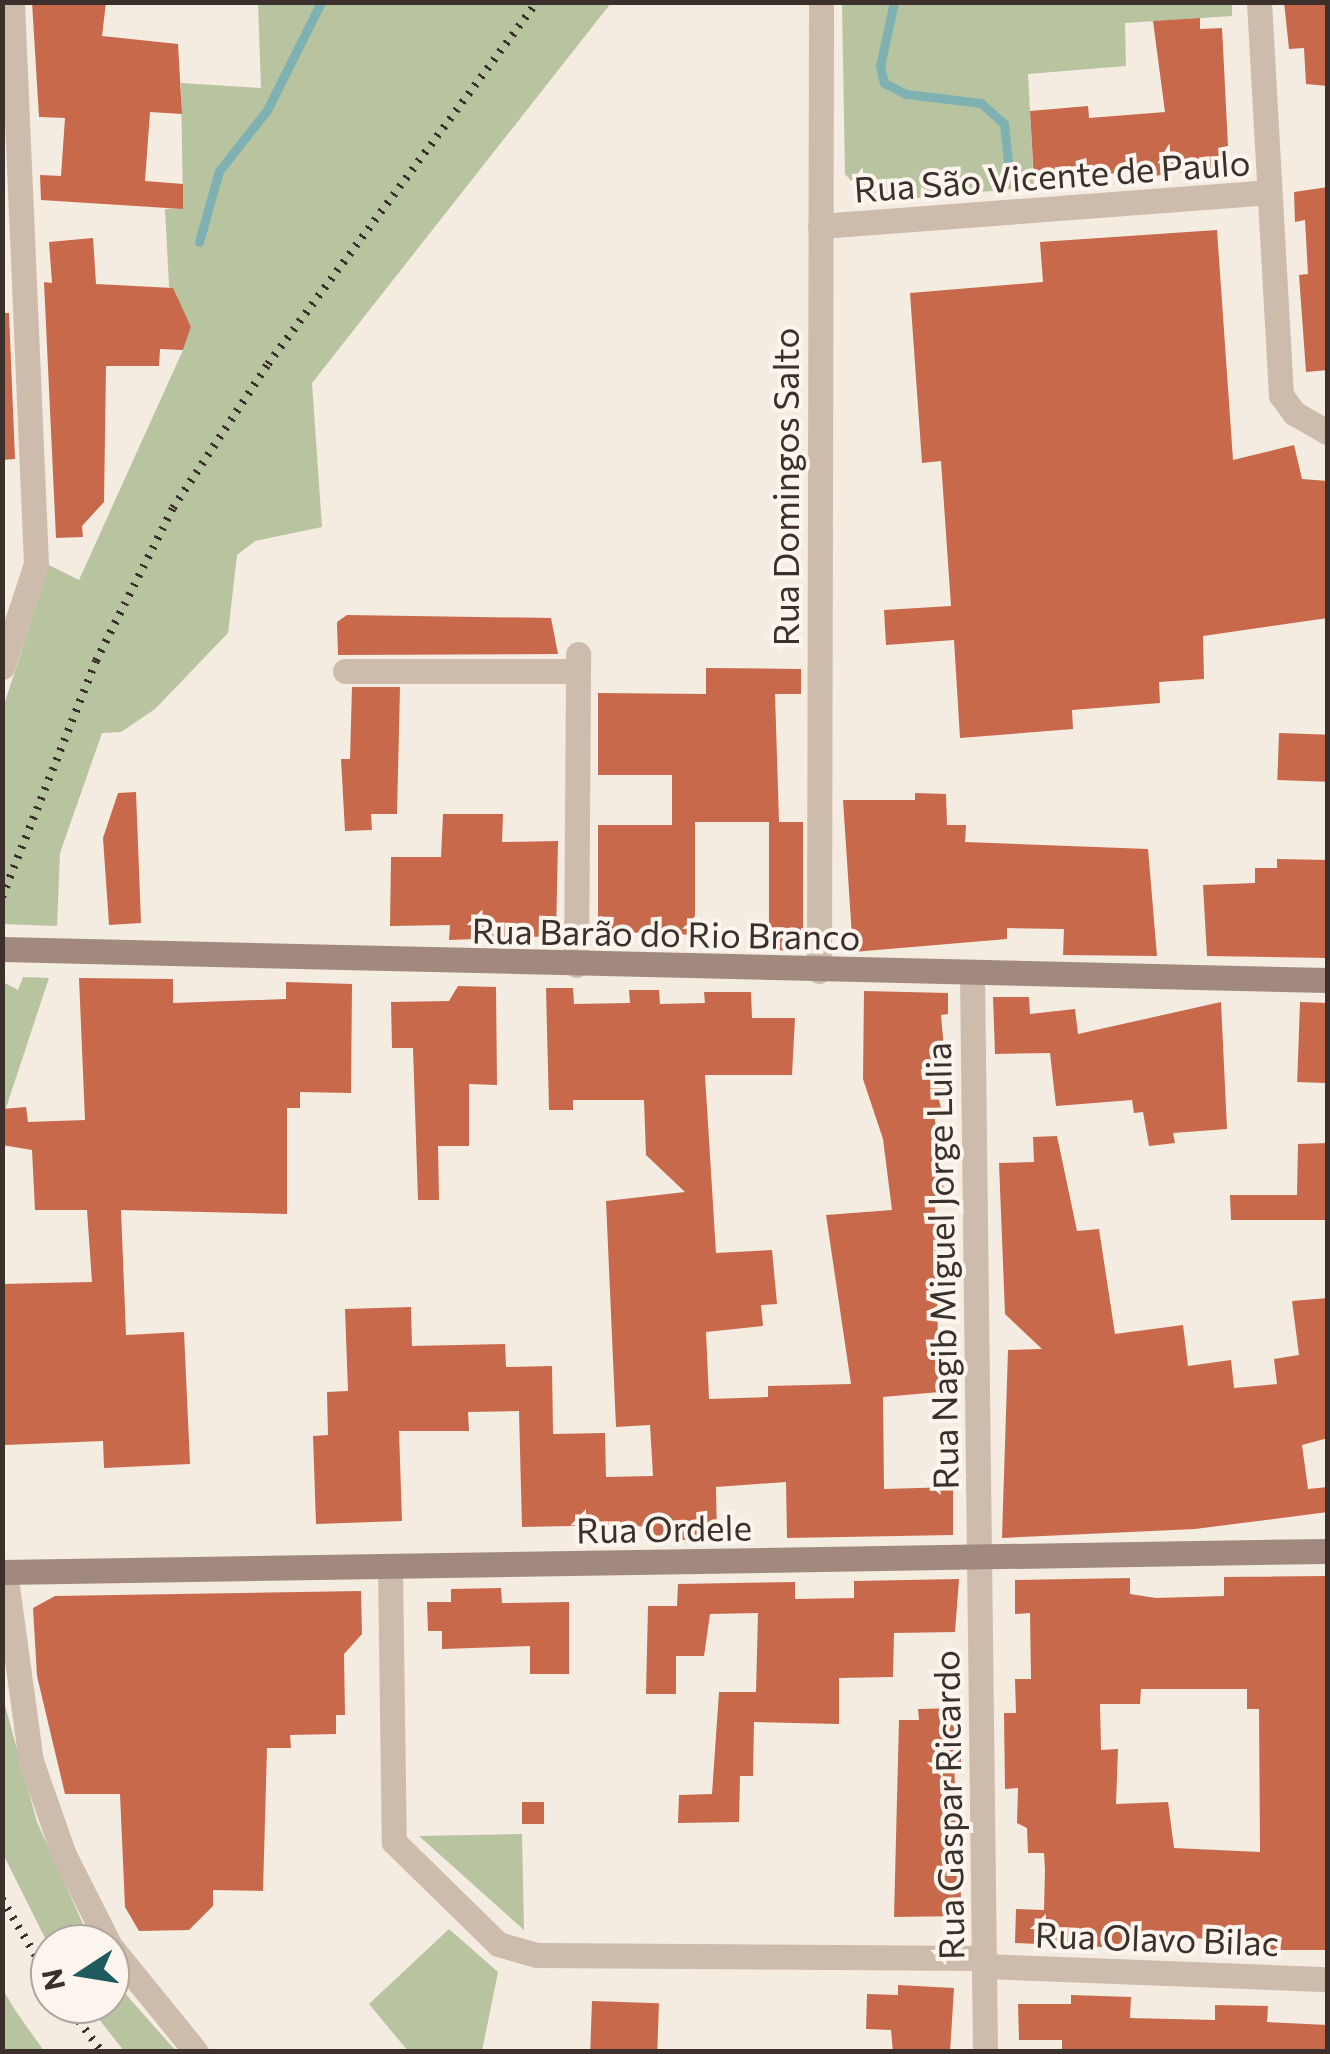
<!DOCTYPE html>
<html>
<head>
<meta charset="utf-8">
<style>
  body { margin:0 }
  #map { position:relative; width:1330px; height:2054px; overflow:hidden; background:#f4ebe1; font-family:Commissioner,sans-serif }
  div>[style] { position:absolute }
  [style*='--x'] { left:calc(var(--x)*1px); top:calc(var(--y)*1px); width:calc(var(--w)*1px); rotate:calc(var(--a)*1deg) }
  .green>* { inset:0; background:#b8c4a0 }
  .stream>* { height:9px; margin:-4.5px; padding:0 4.5px; transform-origin:4.5px; border-radius:4.5px; background:#7fb0b2 }
  .building>* { inset:0; background:#c8694b; transform-origin:0 0 }
  .minor>* { height:25px; margin:-12.5px; padding:0 12.5px; transform-origin:12.5px; border-radius:12.5px; background:#cdbbac }
  .tertiary>* { height:25px; margin:-12.5px; padding:0 12.5px; transform-origin:12.5px; border-radius:12.5px; background:#cdbbac }
  .secondary>* { height:25px; margin:-12.5px; padding:0 12.5px; transform-origin:12.5px; border-radius:12.5px; background:#a18a7d }
  .rail>* { height:8px; margin-top:-4px; transform-origin:0; background:repeating-linear-gradient(90deg,#3b302b 0 2.5px,transparent 0 10.5px) }
  span { translate:-50% -50%; white-space:nowrap; text-align:center; line-height:1.15; -webkit-text-stroke:8px #fbf5ee; paint-order:stroke }
  .street-label { font-size:35px; color:#3b302b }
  .frame { position:absolute; inset:0; border:5px solid #3b302b; pointer-events:none }
  .north { position:absolute; left:30px; top:1924px; width:100px; height:100px; box-sizing:border-box; background:#fbf5ee; border:2px solid #aea6a0; border-radius:50%; rotate:258deg; font-size:28px; font-weight:700; line-height:40px; text-align:center; color:#3b302b }
  .north::after { content:''; display:block; margin:auto; width:35px; height:45px; background:#1f5a5e; clip-path:polygon(50% 0,100% 100%,50% 72%,0 100%) }
</style>
</head>
<body>
<div id="map">
  <div class="green">
    <div style="clip-path:polygon(1232px 2px,1232px 16px,1125px 23px,1126px 66px,1028px 74px,1034px 187px,884px 201px,865px 196px,845px 174px,842px 3px)"></div>
    <div style="clip-path:polygon(258px 3px,611px 3px,312px 383px,322px 527px,255px 541px,237px 555px,228px 633px,155px 709px,121px 732px,102px 733px,60px 853px,57px 926px,3px 924px,3px 708px,49px 565px,79px 580px,183px 350px,191px 327px,169px 286px,165px 209px,183px 208px,181px 83px,261px 88px)"></div>
    <div style="clip-path:polygon(23px 977px,49px 978px,3px 1117px,3px 982px,18px 990px)"></div>
    <div style="clip-path:polygon(3px 1698px,37px 1822px,92px 1944px,50px 1948px,3px 1854px)"></div>
    <div style="clip-path:polygon(522px 1834px,524px 1930px,419px 1836px)"></div>
    <div style="clip-path:polygon(449px 1929px,498px 1972px,482px 2051px,408px 2051px,369px 2004px)"></div>
    <div style="clip-path:polygon(110px 1972px,129px 1998px,176px 2051px,124px 2051px,87px 2004px,110px 2004px)"></div>
    <div style="clip-path:polygon(2px 1988px,15px 2010px,44px 2051px,3px 2051px)"></div>
  </div>
  <div class="stream">
    <div style="--x:894;--y:2;--w:66;--a:102.3"></div>
    <div style="--x:880;--y:66;--w:17;--a:77"></div>
    <div style="--x:884;--y:83;--w:25;--a:27"></div>
    <div style="--x:906;--y:94;--w:76;--a:6.8"></div>
    <div style="--x:981;--y:103;--w:31;--a:42"></div>
    <div style="--x:1004;--y:124;--w:47;--a:83.9"></div>
    <div style="--x:199;--y:242;--w:74;--a:-74.3"></div>
    <div style="--x:219;--y:171;--w:78;--a:-51.8"></div>
    <div style="--x:267;--y:110;--w:121;--a:-63.4"></div>
  </div>
  <div class="building">
    <div style="clip-path:polygon(32px 2px,106px 2px,102px 36px,178px 44px,182px 114px,150px 112px,145px 181px,183px 184px,183px 209px,41px 200px,40px 175px,61px 176px,65px 118px,39px 117px)"></div>
    <div style="clip-path:polygon(1284px 2px,1328px 2px,1328px 86px,1306px 84px,1304px 48px,1289px 49px)"></div>
    <div style="clip-path:polygon(1200px 18px,1200px 29px,1222px 28px,1229px 166px,1132px 179px,1132px 172px,1034px 180px,1030px 111px,1088px 106px,1089px 118px,1165px 112px,1153px 21px)"></div>
    <div style="clip-path:polygon(1328px 187px,1328px 370px,1306px 372px,1299px 275px,1308px 274px,1305px 220px,1295px 222px,1294px 192px)"></div>
    <div style="clip-path:polygon(1217px 230px,1233px 460px,1294px 445px,1302px 479px,1328px 481px,1328px 618px,1203px 636px,1204px 679px,1159px 682px,1160px 703px,1072px 710px,1073px 729px,960px 738px,954px 640px,886px 645px,884px 610px,951px 606px,941px 461px,922px 463px,910px 293px,1043px 282px,1040px 242px)"></div>
    <div style="clip-path:polygon(93px 238px,96px 284px,173px 288px,191px 327px,183px 350px,160px 349px,159px 366px,106px 366px,104px 502px,82px 526px,83px 537px,56px 538px,44px 282px,52px 283px,49px 242px)"></div>
    <div style="clip-path:polygon(2px 313px,9px 313px,15px 459px,2px 460px)"></div>
    <div style="clip-path:polygon(347px 615px,551px 618px,558px 654px,338px 655px,337px 622px)"></div>
    <div style="clip-path:polygon(706px 668px,801px 669px,801px 694px,775px 694px,779px 822px,803px 822px,803px 951px,769px 950px,769px 822px,695px 822px,695px 935px,598px 931px,598px 825px,672px 825px,672px 775px,598px 775px,598px 693px,706px 694px)"></div>
    <div style="clip-path:polygon(352px 687px,400px 687px,397px 814px,371px 814px,372px 830px,345px 831px,341px 759px,350px 759px)"></div>
    <div style="left:1279px;top:733px;width:49px;height:47px;rotate:2deg"></div>
    <div style="clip-path:polygon(136px 792px,141px 923px,109px 925px,103px 838px,118px 793px)"></div>
    <div style="clip-path:polygon(915px 793px,946px 794px,947px 825px,966px 825px,965px 842px,1148px 849px,1157px 956px,1063px 955px,1064px 929px,1007px 928px,1007px 939px,853px 952px,843px 800px,915px 800px)"></div>
    <div style="clip-path:polygon(443px 814px,503px 814px,502px 842px,558px 841px,556px 936px,449px 940px,450px 925px,390px 926px,391px 857px,441px 857px)"></div>
    <div style="clip-path:polygon(1277px 859px,1328px 860px,1328px 958px,1207px 956px,1203px 885px,1255px 883px,1255px 868px,1277px 868px)"></div>
    <div style="clip-path:polygon(79px 978px,173px 979px,173px 1003px,286px 999px,286px 982px,352px 984px,351px 1093px,300px 1092px,300px 1108px,287px 1108px,287px 1214px,121px 1210px,126px 1335px,184px 1332px,190px 1464px,104px 1468px,103px 1441px,5px 1445px,2px 1284px,92px 1282px,87px 1210px,35px 1210px,32px 1150px,2px 1145px,2px 1109px,26px 1107px,28px 1122px,85px 1120px)"></div>
    <div style="clip-path:polygon(458px 986px,496px 987px,497px 1085px,469px 1084px,469px 1146px,438px 1146px,439px 1200px,418px 1200px,413px 1048px,392px 1048px,391px 1002px,449px 1001px)"></div>
    <div style="clip-path:polygon(546px 988px,573px 988px,574px 1004px,630px 1003px,629px 990px,659px 990px,660px 1004px,705px 1003px,704px 992px,751px 992px,752px 1018px,795px 1018px,792px 1075px,705px 1075px,716px 1253px,772px 1250px,777px 1304px,761px 1305px,763px 1326px,706px 1332px,709px 1399px,768px 1397px,768px 1386px,851px 1384px,826px 1215px,892px 1210px,883px 1139px,863px 1079px,864px 991px,948px 993px,948px 1014px,941px 1015px,948px 1095px,938px 1096px,942px 1112px,934px 1113px,945px 1199px,935px 1200px,939px 1392px,883px 1397px,884px 1489px,953px 1487px,953px 1535px,787px 1538px,786px 1482px,716px 1487px,717px 1539px,652px 1541px,652px 1527px,620px 1525px,522px 1527px,519px 1411px,468px 1412px,469px 1431px,399px 1431px,402px 1521px,316px 1524px,313px 1436px,328px 1435px,327px 1392px,348px 1391px,345px 1309px,411px 1307px,412px 1346px,505px 1344px,506px 1367px,552px 1366px,553px 1434px,605px 1433px,606px 1477px,653px 1476px,650px 1425px,616px 1427px,606px 1201px,685px 1192px,646px 1155px,644px 1100px,573px 1100px,573px 1110px,549px 1110px)"></div>
    <div style="clip-path:polygon(993px 997px,1029px 997px,1030px 1014px,1075px 1009px,1078px 1034px,1221px 1002px,1227px 1129px,1173px 1133px,1175px 1143px,1149px 1146px,1143px 1112px,1134px 1113px,1132px 1100px,1056px 1106px,1050px 1053px,995px 1054px)"></div>
    <div style="left:1300px;top:1002px;width:28px;height:80px;rotate:2deg"></div>
    <div style="clip-path:polygon(1057px 1136px,1077px 1231px,1099px 1229px,1115px 1334px,1183px 1325px,1188px 1366px,1231px 1360px,1234px 1388px,1277px 1384px,1274px 1359px,1299px 1355px,1292px 1301px,1328px 1298px,1328px 1438px,1302px 1445px,1308px 1489px,1328px 1487px,1328px 1512px,1195px 1529px,1002px 1538px,1008px 1350px,1042px 1349px,1005px 1314px,999px 1163px,1034px 1162px,1033px 1137px)"></div>
    <div style="clip-path:polygon(1328px 1143px,1328px 1220px,1231px 1220px,1230px 1195px,1297px 1195px,1298px 1144px)"></div>
    <div style="clip-path:polygon(evenodd,1328px 1576px,1328px 1950px,1217px 1950px,1217px 1939px,1160px 1937px,1159px 1943px,1126px 1938px,1124px 1948px,1015px 1943px,1016px 1909px,1044px 1910px,1045px 1869px,1044px 1853px,1028px 1853px,1027px 1828px,1017px 1823px,1018px 1788px,1005px 1789px,1004px 1713px,1016px 1713px,1015px 1679px,1031px 1679px,1030px 1613px,1015px 1614px,1015px 1580px,1130px 1578px,1130px 1594px,1156px 1598px,1224px 1596px,1224px 1577px,1328px 1576px,1141px 1689px,1247px 1689px,1247px 1709px,1259px 1709px,1260px 1852px,1174px 1848px,1168px 1802px,1116px 1804px,1118px 1749px,1101px 1750px,1100px 1704px,1140px 1704px,1141px 1689px)"></div>
    <div style="clip-path:polygon(959px 1579px,955px 1632px,894px 1633px,893px 1677px,839px 1678px,839px 1724px,754px 1722px,753px 1776px,740px 1776px,739px 1822px,678px 1823px,679px 1795px,712px 1794px,719px 1692px,756px 1692px,758px 1613px,710px 1614px,704px 1656px,676px 1656px,676px 1694px,646px 1694px,648px 1606px,677px 1606px,678px 1584px,795px 1582px,795px 1599px,854px 1598px,854px 1581px)"></div>
    <div style="clip-path:polygon(501px 1588px,502px 1603px,569px 1602px,569px 1674px,530px 1674px,530px 1646px,442px 1649px,442px 1631px,428px 1631px,427px 1602px,451px 1602px,451px 1589px)"></div>
    <div style="clip-path:polygon(361px 1591px,362px 1634px,344px 1654px,345px 1715px,336px 1715px,336px 1734px,290px 1735px,291px 1748px,267px 1748px,263px 1891px,213px 1890px,213px 1906px,189px 1930px,139px 1931px,125px 1907px,120px 1794px,65px 1794px,37px 1676px,33px 1608px,55px 1596px)"></div>
    <div style="clip-path:polygon(960px 1708px,961px 1766px,954px 1766px,962px 1916px,894px 1917px,899px 1720px,919px 1720px,918px 1709px)"></div>
    <div style="left:522px;top:1802px;width:22px;height:22px"></div>
    <div style="clip-path:polygon(898px 1985px,954px 1988px,950px 2052px,893px 2052px,891px 2030px,866px 2029px,867px 1994px,898px 1995px)"></div>
    <div style="clip-path:polygon(1071px 1995px,1131px 1997px,1130px 2018px,1215px 2020px,1215px 2005px,1268px 2006px,1267px 2022px,1328px 2025px,1328px 2052px,1062px 2052px,1062px 2040px,1019px 2040px,1018px 2004px,1071px 2004px)"></div>
    <div style="left:592px;top:2001px;width:67px;height:51px;rotate:2deg"></div>
  </div>
  <div class="minor">
    <div style="--x:1259;--y:2;--w:394;--a:86.8"></div>
    <div style="--x:1281;--y:395;--w:22;--a:54"></div>
    <div style="--x:1294;--y:413;--w:39;--a:30"></div>
    <div style="--x:820;--y:226;--w:449;--a:-4.3"></div>
    <div style="--x:2;--y:667;--w:108;--a:-71.7"></div>
    <div style="--x:36;--y:564;--w:563;--a:-92.45"></div>
    <div style="--x:345;--y:671;--w:232;--a:0"></div>
    <div style="--x:576;--y:965;--w:311;--a:-89.6"></div>
    <div style="--x:819;--y:971;--w:969;--a:-89.88"></div>
    <div style="--x:972;--y:974;--w:1078;--a:89.31"></div>
    <div style="--x:390;--y:1568;--w:274;--a:89.2"></div>
    <div style="--x:394;--y:1842;--w:146;--a:44.4"></div>
    <div style="--x:498;--y:1944;--w:41;--a:15.8"></div>
    <div style="--x:537;--y:1955;--w:447;--a:0.4"></div>
    <div style="--x:984;--y:1966;--w:344;--a:2.2"></div>
  </div>
  <div class="tertiary">
    <div style="--x:5;--y:1572;--w:191;--a:82.2"></div>
    <div style="--x:31;--y:1761;--w:100;--a:70.7"></div>
    <div style="--x:64;--y:1855;--w:100;--a:63.2"></div>
    <div style="--x:110;--y:1946;--w:136;--a:50.9"></div>
  </div>
  <div class="secondary">
    <div style="--x:2;--y:949;--w:1326;--a:1.34"></div>
    <div style="--x:2;--y:1572;--w:1326;--a:-0.91"></div>
  </div>
  <div class="rail">
    <div style="--x:2;--y:897;--w:254;--a:-68.3"></div>
    <div style="--x:96;--y:661;--w:171;--a:-63.3"></div>
    <div style="--x:173;--y:508;--w:173;--a:-56.6"></div>
    <div style="--x:268;--y:364;--w:451;--a:-53.4"></div>
    <div style="--x:2;--y:1899;--w:94;--a:59.3"></div>
    <div style="--x:66;--y:2004;--w:60;--a:53.1"></div>
  </div>
  <div class="street-label">
    <span style="left:1052px;top:175px;rotate:-4deg">Rua São Vicente de Paulo</span>
    <span style="left:785px;top:487px;rotate:-90deg">Rua Domingos Salto</span>
    <span style="left:666px;top:933px;rotate:1deg">Rua Barão do Rio Branco</span>
    <span style="left:941px;top:1266px;rotate:-91deg">Rua Nagib Miguel Jorge Lulia</span>
    <span style="left:664px;top:1528px;rotate:-1deg">Rua Ordele</span>
    <span style="left:948px;top:1805px;rotate:-91deg">Rua Gaspar Ricardo</span>
    <span style="left:1157px;top:1938px;rotate:2deg">Rua Olavo Bilac</span>
  </div>
  <div class="frame"></div>
  <div class="north">N</div>
</div>
</body>
</html>
